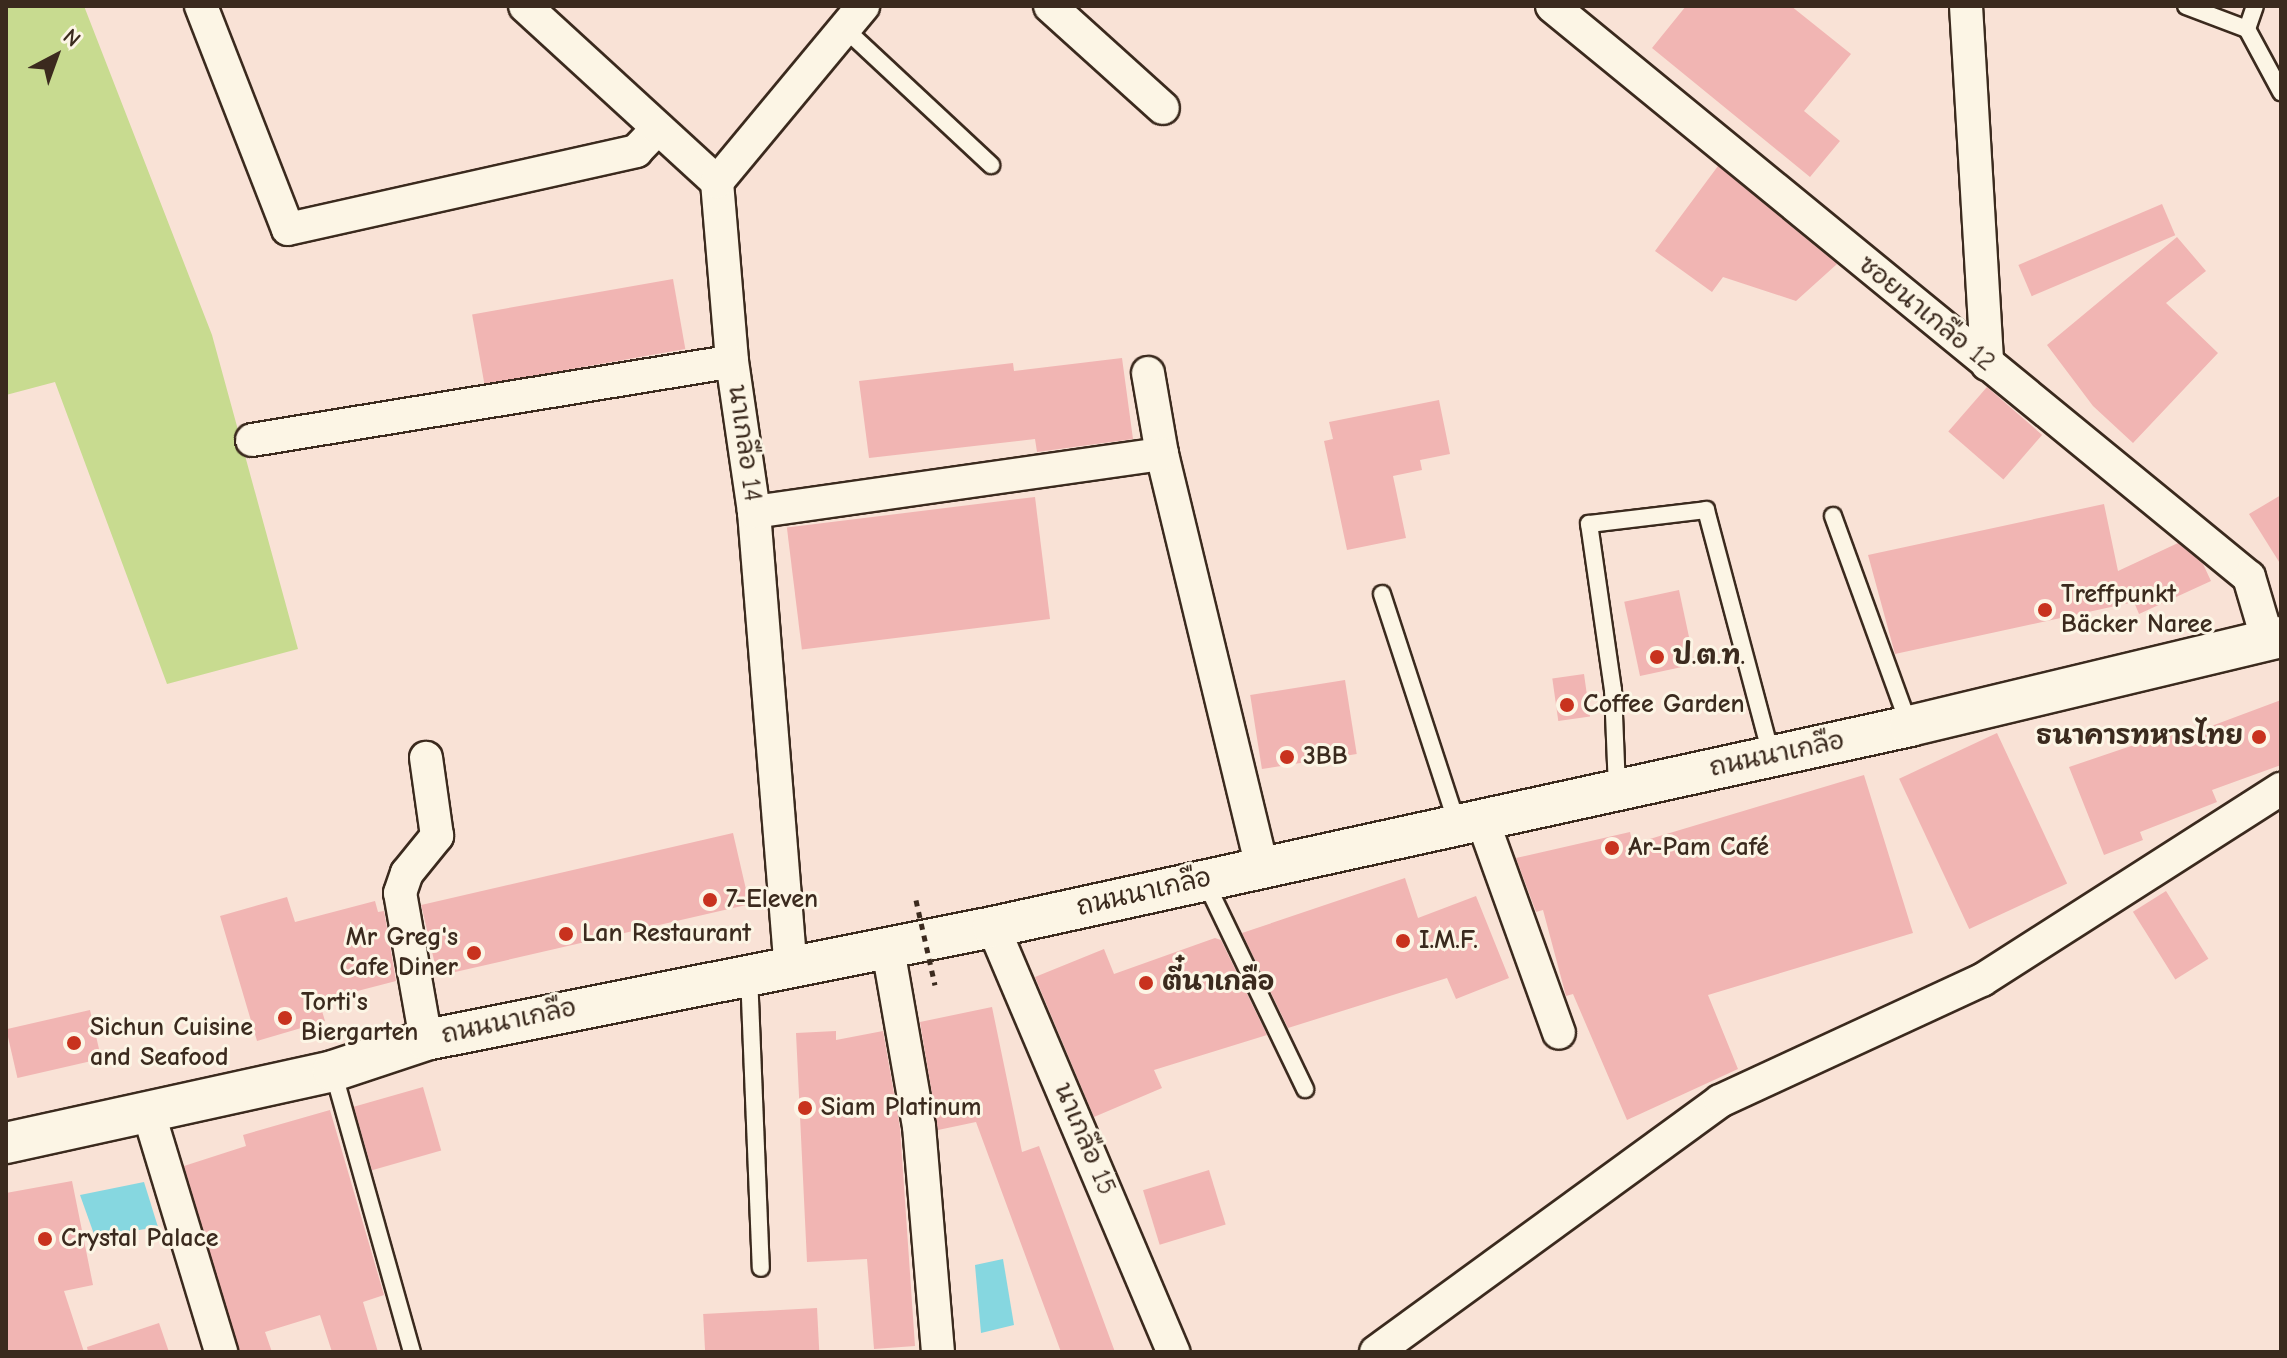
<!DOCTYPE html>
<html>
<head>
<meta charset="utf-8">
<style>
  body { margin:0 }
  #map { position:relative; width:2287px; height:1358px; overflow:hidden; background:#f9e2d6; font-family:"Comic Neue","Playpen Sans Thai",sans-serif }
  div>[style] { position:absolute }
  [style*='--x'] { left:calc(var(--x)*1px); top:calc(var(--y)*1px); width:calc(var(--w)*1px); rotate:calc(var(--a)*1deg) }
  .green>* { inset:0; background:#c8db90 }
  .water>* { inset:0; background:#86d7e0 }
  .building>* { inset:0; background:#f1b5b3; transform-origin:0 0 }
  .roads { filter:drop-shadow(2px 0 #3b2a1e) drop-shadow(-2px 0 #3b2a1e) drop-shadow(0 2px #3b2a1e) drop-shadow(0 -2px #3b2a1e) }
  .service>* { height:16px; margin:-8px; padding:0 8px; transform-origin:8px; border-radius:8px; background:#fcf5e5 }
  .minor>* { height:32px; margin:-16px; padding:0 16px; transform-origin:16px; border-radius:16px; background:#fcf5e5 }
  .tertiary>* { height:40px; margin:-20px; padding:0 20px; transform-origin:20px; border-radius:20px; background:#fcf5e5 }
  .path-bridge>* { height:5px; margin-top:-2.5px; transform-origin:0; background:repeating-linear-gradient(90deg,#3b2a1e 0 6px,transparent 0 12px) }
  .dots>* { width:22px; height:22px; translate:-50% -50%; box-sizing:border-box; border:4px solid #fcf5e5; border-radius:50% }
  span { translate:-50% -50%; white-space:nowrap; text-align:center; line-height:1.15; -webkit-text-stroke:6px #fcf5e5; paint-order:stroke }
  .street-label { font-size:26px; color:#3b2a1e }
  .poi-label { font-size:26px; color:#3b2a1e; font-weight:700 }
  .left { translate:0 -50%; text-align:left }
  .right { translate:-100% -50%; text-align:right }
  .frame { position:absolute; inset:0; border:8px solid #3b2a1e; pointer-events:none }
  .north { position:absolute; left:16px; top:16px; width:80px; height:80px; -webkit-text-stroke:6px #fcf5e5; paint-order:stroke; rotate:41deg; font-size:22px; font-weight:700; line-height:32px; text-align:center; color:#3b2a1e }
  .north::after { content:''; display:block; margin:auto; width:28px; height:36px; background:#3b2a1e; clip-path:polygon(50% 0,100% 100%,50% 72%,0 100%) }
</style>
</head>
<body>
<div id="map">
  <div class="green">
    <div style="clip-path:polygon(6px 6px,84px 6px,212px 335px,298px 649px,167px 684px,55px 382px,6px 395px)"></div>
  </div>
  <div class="water">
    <div style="clip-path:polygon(144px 1182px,158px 1227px,95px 1237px,80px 1195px)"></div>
    <div style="clip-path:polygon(1003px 1259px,1014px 1325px,981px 1333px,975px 1265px)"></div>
  </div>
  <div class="building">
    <div style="clip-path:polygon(1686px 6px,1791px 6px,1851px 54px,1804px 111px,1840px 141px,1810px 177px,1652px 48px)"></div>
    <div style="clip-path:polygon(1718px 166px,1837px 264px,1796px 301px,1723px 277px,1712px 292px,1655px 251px)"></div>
    <div style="left:2162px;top:204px;width:34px;height:156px;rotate:67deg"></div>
    <div style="clip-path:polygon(2177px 237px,2206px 271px,2166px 303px,2218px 353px,2133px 443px,2093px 406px,2047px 345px)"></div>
    <div style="left:673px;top:279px;width:71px;height:204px;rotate:80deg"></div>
    <div style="clip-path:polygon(1122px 358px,1133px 439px,1037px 452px,1035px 439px,869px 458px,859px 381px,1013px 363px,1014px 371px)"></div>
    <div style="left:1987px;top:387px;width:73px;height:59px;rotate:41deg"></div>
    <div style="clip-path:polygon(1439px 400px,1450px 454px,1420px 460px,1422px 470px,1393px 476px,1406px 538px,1347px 550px,1324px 441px,1333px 439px,1329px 422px)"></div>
    <div style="clip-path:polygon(2281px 495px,2281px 565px,2249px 514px)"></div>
    <div style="left:1035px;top:497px;width:123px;height:250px;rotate:83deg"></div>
    <div style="clip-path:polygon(2104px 504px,2118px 571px,2178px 543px,2203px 564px,2211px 581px,2139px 614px,2134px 602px,1895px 654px,1868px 555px)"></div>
    <div style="left:1679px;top:590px;width:76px;height:56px;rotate:78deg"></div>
    <div style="left:1584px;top:674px;width:43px;height:32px;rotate:82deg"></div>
    <div style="left:1345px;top:680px;width:75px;height:96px;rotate:81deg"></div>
    <div style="clip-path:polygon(2281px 700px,2281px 765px,2212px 790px,2217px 802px,2140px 832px,2143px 840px,2104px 855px,2069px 767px,2187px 727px,2190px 734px)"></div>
    <div style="left:1997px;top:733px;width:166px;height:108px;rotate:65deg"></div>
    <div style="clip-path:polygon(1864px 775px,1913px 933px,1708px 995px,1738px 1069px,1627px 1120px,1573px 994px,1566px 996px,1543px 910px,1536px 912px,1516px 858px,1630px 832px,1633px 844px)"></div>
    <div style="left:733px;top:833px;width:73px;height:320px;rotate:77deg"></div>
    <div style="clip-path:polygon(1405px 878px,1418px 918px,1476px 896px,1509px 978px,1456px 999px,1447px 978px,1288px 1028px,1242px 933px)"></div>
    <div style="left:2166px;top:891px;width:80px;height:39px;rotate:58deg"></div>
    <div style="clip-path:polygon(287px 897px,295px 922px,375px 901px,378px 912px,384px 911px,396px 981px,319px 1001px,325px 1021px,257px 1041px,220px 916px)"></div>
    <div style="clip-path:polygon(1215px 938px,1221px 940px,1267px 1035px,1154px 1070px,1162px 1088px,1094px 1117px,1035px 977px,1104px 949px,1114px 974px)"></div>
    <div style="clip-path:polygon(992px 1007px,1022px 1152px,1039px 1146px,1115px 1352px,1061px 1352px,976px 1122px,938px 1130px,920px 1022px)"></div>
    <div style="left:90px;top:1010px;width:50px;height:86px;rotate:77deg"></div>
    <div style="clip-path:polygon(836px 1031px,836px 1040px,883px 1031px,900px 1128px,915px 1346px,874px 1349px,867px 1259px,807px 1262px,796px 1033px)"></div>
    <div style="left:423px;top:1087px;width:66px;height:72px;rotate:74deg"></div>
    <div style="clip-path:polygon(330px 1110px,384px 1295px,363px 1302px,378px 1352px,332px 1352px,320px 1315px,265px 1332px,272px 1352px,239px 1352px,184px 1166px,246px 1146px,243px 1135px)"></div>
    <div style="left:1209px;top:1170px;width:57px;height:69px;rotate:73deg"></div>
    <div style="clip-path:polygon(72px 1181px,93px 1285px,64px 1291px,84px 1352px,6px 1352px,6px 1193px)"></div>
    <div style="left:817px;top:1308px;width:44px;height:114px;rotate:87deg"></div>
    <div style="clip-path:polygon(159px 1323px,169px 1352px,88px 1352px,87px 1347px)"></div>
  </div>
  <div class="roads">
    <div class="service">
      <div style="--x:2186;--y:6;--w:65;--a:20.7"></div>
      <div style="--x:2247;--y:29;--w:72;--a:61.6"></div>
      <div style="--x:842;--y:26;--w:204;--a:43"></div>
      <div style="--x:2247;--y:29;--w:24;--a:-71"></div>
      <div style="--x:1833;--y:516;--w:222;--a:70"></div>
      <div style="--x:1382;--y:594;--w:242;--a:71.9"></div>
      <div style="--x:1617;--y:789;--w:99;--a:-92.3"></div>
      <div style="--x:1613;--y:690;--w:168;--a:-98.2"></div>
      <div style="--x:1589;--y:524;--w:118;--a:-6.8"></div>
      <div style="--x:1706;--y:510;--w:253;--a:75.1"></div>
      <div style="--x:1205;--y:881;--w:231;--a:64.3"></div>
      <div style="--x:749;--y:974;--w:294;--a:87.7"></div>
      <div style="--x:333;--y:1071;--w:292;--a:74.3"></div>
    </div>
    <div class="minor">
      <div style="--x:201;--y:6;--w:239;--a:68.7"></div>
      <div style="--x:288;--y:229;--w:357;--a:-12.6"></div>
      <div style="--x:636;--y:151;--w:30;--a:-46"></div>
      <div style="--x:525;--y:6;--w:260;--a:42.5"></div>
      <div style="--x:717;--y:182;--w:180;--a:85.2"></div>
      <div style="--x:732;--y:361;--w:153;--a:81.7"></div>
      <div style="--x:754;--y:512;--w:453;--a:85.4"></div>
      <div style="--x:1050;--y:6;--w:152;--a:42.1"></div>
      <div style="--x:1552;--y:6;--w:901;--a:39.33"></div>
      <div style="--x:2249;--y:577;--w:67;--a:73.5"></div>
      <div style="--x:1966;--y:6;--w:359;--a:86.6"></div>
      <div style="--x:717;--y:182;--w:229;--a:-50.3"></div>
      <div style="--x:1148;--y:373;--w:82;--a:80.2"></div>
      <div style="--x:1162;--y:454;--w:425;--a:76.4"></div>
      <div style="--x:252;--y:440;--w:486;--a:-9.3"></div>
      <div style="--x:754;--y:512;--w:412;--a:-8.1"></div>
      <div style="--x:1482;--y:819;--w:227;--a:70.2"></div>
      <div style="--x:993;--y:927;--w:462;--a:67"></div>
      <div style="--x:888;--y:949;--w:180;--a:80.1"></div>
      <div style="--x:919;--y:1126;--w:227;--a:85.2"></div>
      <div style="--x:426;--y:1040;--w:149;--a:-100"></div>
      <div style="--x:400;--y:893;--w:21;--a:-71"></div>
      <div style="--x:407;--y:873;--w:48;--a:-51"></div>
      <div style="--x:437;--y:836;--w:79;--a:-98"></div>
      <div style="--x:148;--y:1111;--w:252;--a:73.1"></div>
      <div style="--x:1376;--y:1352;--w:426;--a:-36.1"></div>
      <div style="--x:1720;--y:1101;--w:289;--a:-24.8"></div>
      <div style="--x:1982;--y:980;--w:355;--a:-32.6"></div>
    </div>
    <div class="tertiary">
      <div style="--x:6;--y:1143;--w:335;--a:-12.4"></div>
      <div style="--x:333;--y:1071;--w:98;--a:-18.4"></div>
      <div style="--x:426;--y:1040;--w:578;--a:-11.27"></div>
      <div style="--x:993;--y:927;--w:939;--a:-12.36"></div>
      <div style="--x:1910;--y:726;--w:382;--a:-13.5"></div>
    </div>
  </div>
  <div class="path-bridge">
    <div style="--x:916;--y:900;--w:87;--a:77.4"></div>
  </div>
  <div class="dots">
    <div style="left:2045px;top:610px;background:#c8321e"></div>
    <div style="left:1657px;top:657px;background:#c8321e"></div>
    <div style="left:1567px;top:705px;background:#c8321e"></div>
    <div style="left:2259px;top:737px;background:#c8321e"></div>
    <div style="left:1287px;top:757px;background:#c8321e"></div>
    <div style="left:1612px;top:848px;background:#c8321e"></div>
    <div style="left:710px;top:900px;background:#c8321e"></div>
    <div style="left:566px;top:934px;background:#c8321e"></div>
    <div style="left:1403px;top:941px;background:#c8321e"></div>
    <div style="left:474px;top:953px;background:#c8321e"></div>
    <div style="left:1146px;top:983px;background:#c8321e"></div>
    <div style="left:285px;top:1018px;background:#c8321e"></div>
    <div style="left:74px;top:1043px;background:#c8321e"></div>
    <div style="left:805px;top:1108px;background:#c8321e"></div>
    <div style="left:45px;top:1239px;background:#c8321e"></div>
  </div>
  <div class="street-label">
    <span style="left:1926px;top:314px;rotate:39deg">ซอยนาเกลือ 12</span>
    <span style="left:744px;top:443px;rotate:82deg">นาเกลือ 14</span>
    <span style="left:1777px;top:755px;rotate:-12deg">ถนนนาเกลือ</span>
    <span style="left:1144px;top:893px;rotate:-13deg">ถนนนาเกลือ</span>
    <span style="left:509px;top:1022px;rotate:-12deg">ถนนนาเกลือ</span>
    <span style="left:1084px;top:1139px;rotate:67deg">นาเกลือ 15</span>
  </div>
  <div class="poi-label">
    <span class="left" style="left:2061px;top:610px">Treffpunkt<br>Bäcker Naree</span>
    <span class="left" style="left:1673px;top:657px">ป.ต.ท.</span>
    <span class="left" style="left:1583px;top:705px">Coffee Garden</span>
    <span class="right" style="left:2243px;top:737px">ธนาคารทหารไทย</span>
    <span class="left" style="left:1303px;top:757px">3BB</span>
    <span class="left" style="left:1628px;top:848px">Ar-Pam Café</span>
    <span class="left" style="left:726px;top:900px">7-Eleven</span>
    <span class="left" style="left:582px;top:934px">Lan Restaurant</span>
    <span class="right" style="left:458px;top:953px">Mr Greg's<br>Cafe Diner</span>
    <span class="left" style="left:1419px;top:941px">I.M.F.</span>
    <span class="left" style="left:1162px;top:983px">ตี๋นาเกลือ</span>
    <span class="left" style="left:301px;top:1018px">Torti's<br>Biergarten</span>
    <span class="left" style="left:90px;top:1043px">Sichun Cuisine<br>and Seafood</span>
    <span class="left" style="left:821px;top:1108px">Siam Platinum</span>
    <span class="left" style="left:61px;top:1239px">Crystal Palace</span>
  </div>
  <div class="frame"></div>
  <div class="north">N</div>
</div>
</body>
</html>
